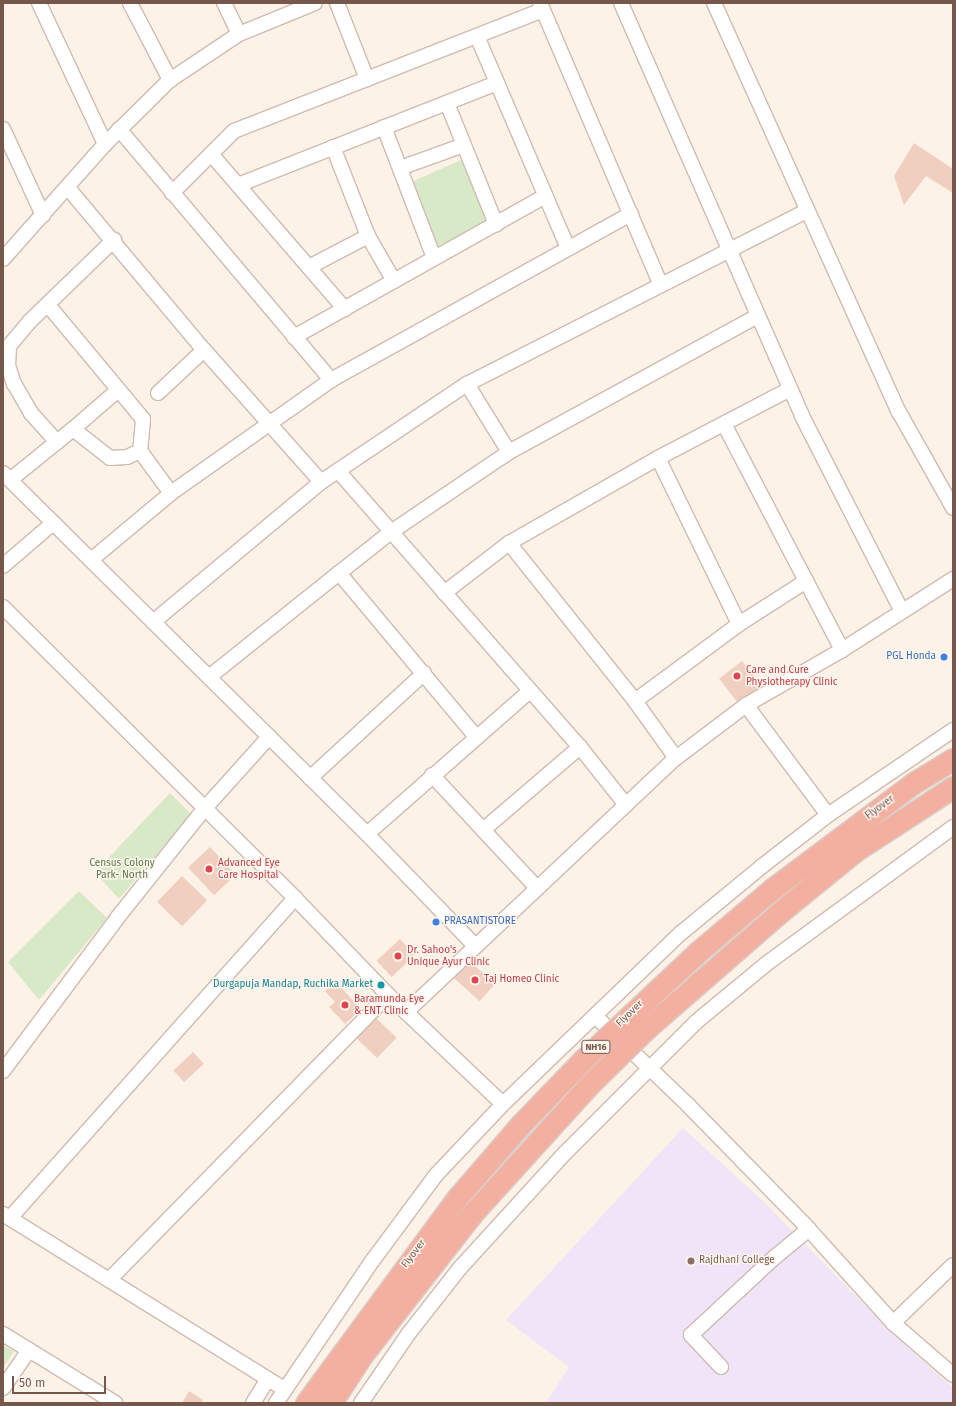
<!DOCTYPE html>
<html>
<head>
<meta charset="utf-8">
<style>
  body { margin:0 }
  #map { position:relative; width:956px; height:1406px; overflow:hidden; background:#fcf2e7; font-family:"Fira Sans",sans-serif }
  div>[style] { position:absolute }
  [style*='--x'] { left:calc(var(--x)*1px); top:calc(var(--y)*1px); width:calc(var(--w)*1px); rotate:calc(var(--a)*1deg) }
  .education>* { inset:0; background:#efe4f8 }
  .green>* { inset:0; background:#d7e9c6; transform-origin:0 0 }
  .building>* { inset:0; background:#f0cfc0; transform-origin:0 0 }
  .roads { filter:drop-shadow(1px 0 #cfbbb0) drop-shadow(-1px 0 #cfbbb0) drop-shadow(0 1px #cfbbb0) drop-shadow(0 -1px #cfbbb0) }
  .minor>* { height:14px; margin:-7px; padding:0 7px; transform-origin:7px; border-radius:7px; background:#fff }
  .bridges { filter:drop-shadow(1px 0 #d8d0cd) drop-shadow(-1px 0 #d8d0cd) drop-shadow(0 1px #d8d0cd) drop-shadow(0 -1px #d8d0cd) }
  .highway-bridge>* { height:21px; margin:-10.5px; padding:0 10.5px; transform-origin:10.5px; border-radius:10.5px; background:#f3b0a1 }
  .dots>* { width:11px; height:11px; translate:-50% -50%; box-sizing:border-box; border:2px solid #fef6ee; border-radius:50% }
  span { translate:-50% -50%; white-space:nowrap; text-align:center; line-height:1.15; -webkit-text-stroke:3px #fef6ee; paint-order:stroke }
  .shield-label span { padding:1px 3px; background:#fef6ee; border:1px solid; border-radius:3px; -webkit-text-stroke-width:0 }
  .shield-label { font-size:9px; color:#75574c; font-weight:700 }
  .shop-label { font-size:10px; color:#366cbe }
  .right { translate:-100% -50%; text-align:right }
  .left { translate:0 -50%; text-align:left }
  .health-label { font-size:10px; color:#be3a42 }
  .street-label { font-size:10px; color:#75574c }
  .park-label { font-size:10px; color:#587a44 }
  .culture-label { font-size:10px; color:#0d838f }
  .education-label { font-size:10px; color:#785e54 }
  .frame { position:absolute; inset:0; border:4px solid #75574c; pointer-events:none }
  .scale { position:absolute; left:12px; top:1376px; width:94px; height:18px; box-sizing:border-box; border:2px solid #75574c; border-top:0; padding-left:5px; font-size:12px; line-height:14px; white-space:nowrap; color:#75574c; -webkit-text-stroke:3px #fef6ee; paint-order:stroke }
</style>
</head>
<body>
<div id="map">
  <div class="education">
    <div style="clip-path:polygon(683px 1128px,763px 1201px,893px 1334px,953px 1388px,953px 1403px,546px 1403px,569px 1367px,506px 1320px)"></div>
  </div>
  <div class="green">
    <div style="left:461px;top:160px;width:69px;height:56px;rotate:66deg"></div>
    <div style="clip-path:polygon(170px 793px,191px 814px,119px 899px,95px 872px)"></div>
    <div style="clip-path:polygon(79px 891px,107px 918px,39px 1000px,8px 962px)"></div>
    <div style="clip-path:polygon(3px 1345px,14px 1351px,3px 1368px)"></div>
  </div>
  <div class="building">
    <div style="clip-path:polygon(914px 143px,953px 169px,953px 193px,926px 176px,904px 205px,894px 176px)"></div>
    <div style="left:742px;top:661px;width:31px;height:29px;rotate:52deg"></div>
    <div style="left:210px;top:847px;width:38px;height:30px;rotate:47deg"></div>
    <div style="left:182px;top:876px;width:35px;height:36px;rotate:44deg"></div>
    <div style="left:400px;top:939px;width:22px;height:32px;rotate:47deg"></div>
    <div style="left:466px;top:958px;width:39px;height:23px;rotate:42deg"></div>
    <div style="clip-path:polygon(336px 982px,361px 1009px,345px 1024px,329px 1007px,335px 1002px,325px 991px)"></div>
    <div style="left:375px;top:1017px;width:30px;height:28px;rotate:44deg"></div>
    <div style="left:193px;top:1052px;width:16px;height:27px;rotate:47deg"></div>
    <div style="clip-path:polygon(189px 1391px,203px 1400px,201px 1403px,182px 1403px)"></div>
  </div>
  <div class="roads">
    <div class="minor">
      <div style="--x:39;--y:3;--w:156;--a:64.9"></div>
      <div style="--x:130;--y:3;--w:87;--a:62.5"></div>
      <div style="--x:224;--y:3;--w:34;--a:64"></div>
      <div style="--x:337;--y:3;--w:82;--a:68.5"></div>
      <div style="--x:540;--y:3;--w:307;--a:66.8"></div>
      <div style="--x:621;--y:3;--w:451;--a:66.3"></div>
      <div style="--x:802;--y:416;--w:219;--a:62.9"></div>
      <div style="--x:714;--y:3;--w:449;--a:65.7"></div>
      <div style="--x:899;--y:412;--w:110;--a:60.6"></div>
      <div style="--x:477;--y:36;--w:231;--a:66.8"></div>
      <div style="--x:447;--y:103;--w:131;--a:68"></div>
      <div style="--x:384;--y:127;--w:140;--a:69.1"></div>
      <div style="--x:3;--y:129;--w:95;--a:65.1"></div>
      <div style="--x:119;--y:129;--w:329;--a:49.8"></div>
      <div style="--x:333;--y:147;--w:96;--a:68.5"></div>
      <div style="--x:368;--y:236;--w:52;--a:60"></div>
      <div style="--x:211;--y:154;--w:205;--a:49.2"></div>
      <div style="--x:400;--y:168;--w:68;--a:-19.8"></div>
      <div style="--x:238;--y:185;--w:278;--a:-21.5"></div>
      <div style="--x:68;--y:188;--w:212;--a:50"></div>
      <div style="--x:204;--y:350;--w:176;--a:48.4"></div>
      <div style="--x:172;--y:193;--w:88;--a:-45"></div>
      <div style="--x:234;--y:131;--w:332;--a:-21.4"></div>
      <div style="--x:3;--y:259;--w:154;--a:-48.4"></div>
      <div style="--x:105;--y:144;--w:91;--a:-44.6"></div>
      <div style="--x:170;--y:80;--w:83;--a:-33.7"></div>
      <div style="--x:239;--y:34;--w:82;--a:-22.2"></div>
      <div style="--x:309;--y:267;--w:67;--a:-27.7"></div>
      <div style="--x:48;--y:305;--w:148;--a:50.2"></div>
      <div style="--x:143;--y:419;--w:32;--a:95"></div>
      <div style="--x:140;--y:451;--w:52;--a:53.6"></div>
      <div style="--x:294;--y:337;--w:288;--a:-29.3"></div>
      <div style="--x:467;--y:384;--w:80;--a:58.3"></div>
      <div style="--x:158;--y:393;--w:63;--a:-43.1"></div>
      <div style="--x:724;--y:424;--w:255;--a:62.4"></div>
      <div style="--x:73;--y:429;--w:60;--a:-40.9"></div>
      <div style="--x:57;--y:442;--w:39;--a:-132"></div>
      <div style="--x:31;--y:413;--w:34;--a:-120"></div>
      <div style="--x:14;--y:384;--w:19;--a:-108"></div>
      <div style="--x:8;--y:366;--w:20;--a:-87"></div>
      <div style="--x:9;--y:346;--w:33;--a:-50"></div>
      <div style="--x:30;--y:321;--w:117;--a:-44"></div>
      <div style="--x:339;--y:472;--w:366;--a:48.8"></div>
      <div style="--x:580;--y:747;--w:74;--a:51.6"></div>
      <div style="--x:3;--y:473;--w:513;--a:44.76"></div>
      <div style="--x:367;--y:834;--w:156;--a:46"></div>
      <div style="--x:10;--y:480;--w:81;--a:-39"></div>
      <div style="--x:73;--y:429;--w:47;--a:38.1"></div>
      <div style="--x:110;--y:458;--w:17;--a:-3"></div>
      <div style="--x:127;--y:457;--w:14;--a:-25"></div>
      <div style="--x:509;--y:543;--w:202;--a:51.4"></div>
      <div style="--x:635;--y:701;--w:70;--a:54.3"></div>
      <div style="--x:91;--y:560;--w:104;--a:-39.9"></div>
      <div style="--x:171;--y:493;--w:196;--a:-35.2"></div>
      <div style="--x:331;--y:380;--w:343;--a:-29"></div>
      <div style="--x:3;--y:566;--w:66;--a:-40.7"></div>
      <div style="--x:339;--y:573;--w:66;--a:-38.3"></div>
      <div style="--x:391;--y:532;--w:143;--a:-34.1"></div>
      <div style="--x:509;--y:452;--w:283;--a:-28.7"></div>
      <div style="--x:444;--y:593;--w:82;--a:-37.6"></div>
      <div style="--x:509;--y:543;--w:172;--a:-29.7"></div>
      <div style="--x:3;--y:607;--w:412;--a:44.9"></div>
      <div style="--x:295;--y:898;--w:134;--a:46.2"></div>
      <div style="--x:388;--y:995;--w:158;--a:43.5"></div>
      <div style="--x:153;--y:622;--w:219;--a:-39.8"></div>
      <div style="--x:321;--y:482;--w:176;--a:-33.9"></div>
      <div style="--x:467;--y:384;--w:381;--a:-27"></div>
      <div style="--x:739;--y:624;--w:80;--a:-32.7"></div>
      <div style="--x:209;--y:677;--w:166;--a:-38.7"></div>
      <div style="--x:339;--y:573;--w:214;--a:50.1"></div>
      <div style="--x:635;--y:701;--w:129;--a:-36.5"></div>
      <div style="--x:739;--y:624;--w:185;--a:-116"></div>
      <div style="--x:658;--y:458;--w:149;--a:-27.6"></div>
      <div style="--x:746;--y:705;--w:137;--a:53.3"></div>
      <div style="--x:432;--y:775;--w:154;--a:47.1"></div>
      <div style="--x:310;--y:778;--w:155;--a:-42.6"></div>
      <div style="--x:483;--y:830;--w:128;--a:-40.6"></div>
      <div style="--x:367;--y:834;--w:217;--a:-41.3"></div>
      <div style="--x:406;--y:1012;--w:371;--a:-43.3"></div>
      <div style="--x:676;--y:758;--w:88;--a:-37.1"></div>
      <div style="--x:746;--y:705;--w:111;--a:-29.8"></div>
      <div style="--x:842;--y:650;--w:132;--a:-32.6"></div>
      <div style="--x:595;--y:1016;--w:129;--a:43.7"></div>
      <div style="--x:688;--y:1105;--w:166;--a:45.7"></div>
      <div style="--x:804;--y:1224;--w:133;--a:48"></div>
      <div style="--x:893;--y:1323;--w:79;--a:40.9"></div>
      <div style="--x:3;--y:1071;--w:192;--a:-53.2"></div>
      <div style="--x:118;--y:917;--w:139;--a:-51.4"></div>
      <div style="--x:205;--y:808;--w:96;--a:-48"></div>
      <div style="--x:3;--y:1214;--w:331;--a:31.9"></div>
      <div style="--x:10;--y:1218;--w:429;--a:-48.3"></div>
      <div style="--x:109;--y:1280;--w:399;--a:-45.6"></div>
      <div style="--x:893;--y:1323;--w:83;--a:-44"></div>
      <div style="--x:3;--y:1334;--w:132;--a:31.6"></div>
      <div style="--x:721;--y:1367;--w:44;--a:-133.2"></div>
      <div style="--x:691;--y:1335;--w:115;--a:-42.9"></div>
      <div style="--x:775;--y:1257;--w:44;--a:-39.5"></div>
      <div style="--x:3;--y:1388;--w:46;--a:-55.6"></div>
      <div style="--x:253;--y:1403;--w:28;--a:-58"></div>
      <div style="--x:276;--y:1403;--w:173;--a:-55.9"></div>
      <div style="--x:373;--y:1260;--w:106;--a:-53.5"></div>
      <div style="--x:436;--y:1175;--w:98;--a:-46.7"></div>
      <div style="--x:503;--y:1104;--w:247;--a:-43.9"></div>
      <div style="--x:681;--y:933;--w:104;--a:-39.5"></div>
      <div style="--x:761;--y:867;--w:85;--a:-37.8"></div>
      <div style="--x:828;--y:815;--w:151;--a:-34.2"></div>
      <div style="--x:361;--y:1403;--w:85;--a:-55.6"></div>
      <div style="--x:409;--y:1333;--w:83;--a:-51.9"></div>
      <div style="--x:460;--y:1268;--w:156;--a:-47.6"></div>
      <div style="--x:565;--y:1153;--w:185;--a:-45"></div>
      <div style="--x:696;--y:1022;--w:91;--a:-39.6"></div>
      <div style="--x:766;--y:964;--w:232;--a:-36.2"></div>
    </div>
  </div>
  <div class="bridges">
    <div class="highway-bridge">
      <div style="--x:306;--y:1403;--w:256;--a:-53.6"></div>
      <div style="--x:458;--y:1197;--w:96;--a:-49.2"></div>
      <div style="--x:521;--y:1124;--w:91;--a:-45.9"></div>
      <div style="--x:584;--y:1059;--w:156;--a:-43.2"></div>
      <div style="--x:698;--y:952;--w:96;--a:-40.3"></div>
      <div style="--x:771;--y:890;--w:176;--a:-36.9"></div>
      <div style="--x:912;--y:784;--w:48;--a:-31.4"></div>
      <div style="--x:331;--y:1403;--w:59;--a:-56.9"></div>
      <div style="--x:363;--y:1354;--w:177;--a:-52.1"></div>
      <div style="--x:472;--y:1214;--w:174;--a:-47.8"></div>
      <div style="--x:589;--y:1085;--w:80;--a:-44.5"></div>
      <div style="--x:646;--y:1029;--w:178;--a:-41.1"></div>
      <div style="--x:780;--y:912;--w:97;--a:-39.1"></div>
      <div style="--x:855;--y:851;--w:117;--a:-33.1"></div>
    </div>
  </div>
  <div class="dots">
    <div style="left:944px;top:657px;background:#3f7fe0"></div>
    <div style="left:737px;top:676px;background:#e0444e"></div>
    <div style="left:209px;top:869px;background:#e0444e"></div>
    <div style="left:436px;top:922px;background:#3f7fe0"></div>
    <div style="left:398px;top:956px;background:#e0444e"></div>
    <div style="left:475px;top:980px;background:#e0444e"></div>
    <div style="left:381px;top:985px;background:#0f9aa8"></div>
    <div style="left:345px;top:1005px;background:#e0444e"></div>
    <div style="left:691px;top:1261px;background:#8d6e63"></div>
  </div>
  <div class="shield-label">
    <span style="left:596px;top:1047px">NH16</span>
  </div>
  <div class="shop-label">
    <span class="right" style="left:936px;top:657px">PGL Honda</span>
    <span class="left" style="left:444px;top:922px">PRASANTISTORE</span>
  </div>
  <div class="health-label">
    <span class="left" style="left:746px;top:676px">Care and Cure<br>Physiotherapy Clinic</span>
    <span class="left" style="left:218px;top:869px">Advanced Eye<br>Care Hospital</span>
    <span class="left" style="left:407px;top:956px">Dr. Sahoo's<br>Unique Ayur Clinic</span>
    <span class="left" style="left:484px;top:980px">Taj Homeo Clinic</span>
    <span class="left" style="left:354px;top:1005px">Baramunda Eye<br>&amp; ENT Clinic</span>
  </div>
  <div class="street-label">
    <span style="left:880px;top:808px;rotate:-36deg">Flyover</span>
    <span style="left:630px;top:1014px;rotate:-44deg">Flyover</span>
    <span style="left:414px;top:1254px;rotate:-53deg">Flyover</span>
  </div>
  <div class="park-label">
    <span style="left:122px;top:869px">Census Colony<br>Park- North</span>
  </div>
  <div class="culture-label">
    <span class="right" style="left:373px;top:985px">Durgapuja Mandap, Ruchika Market</span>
  </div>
  <div class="education-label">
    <span class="left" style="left:699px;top:1261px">Rajdhani College</span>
  </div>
  <div class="frame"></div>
  <div class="scale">50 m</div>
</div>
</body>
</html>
